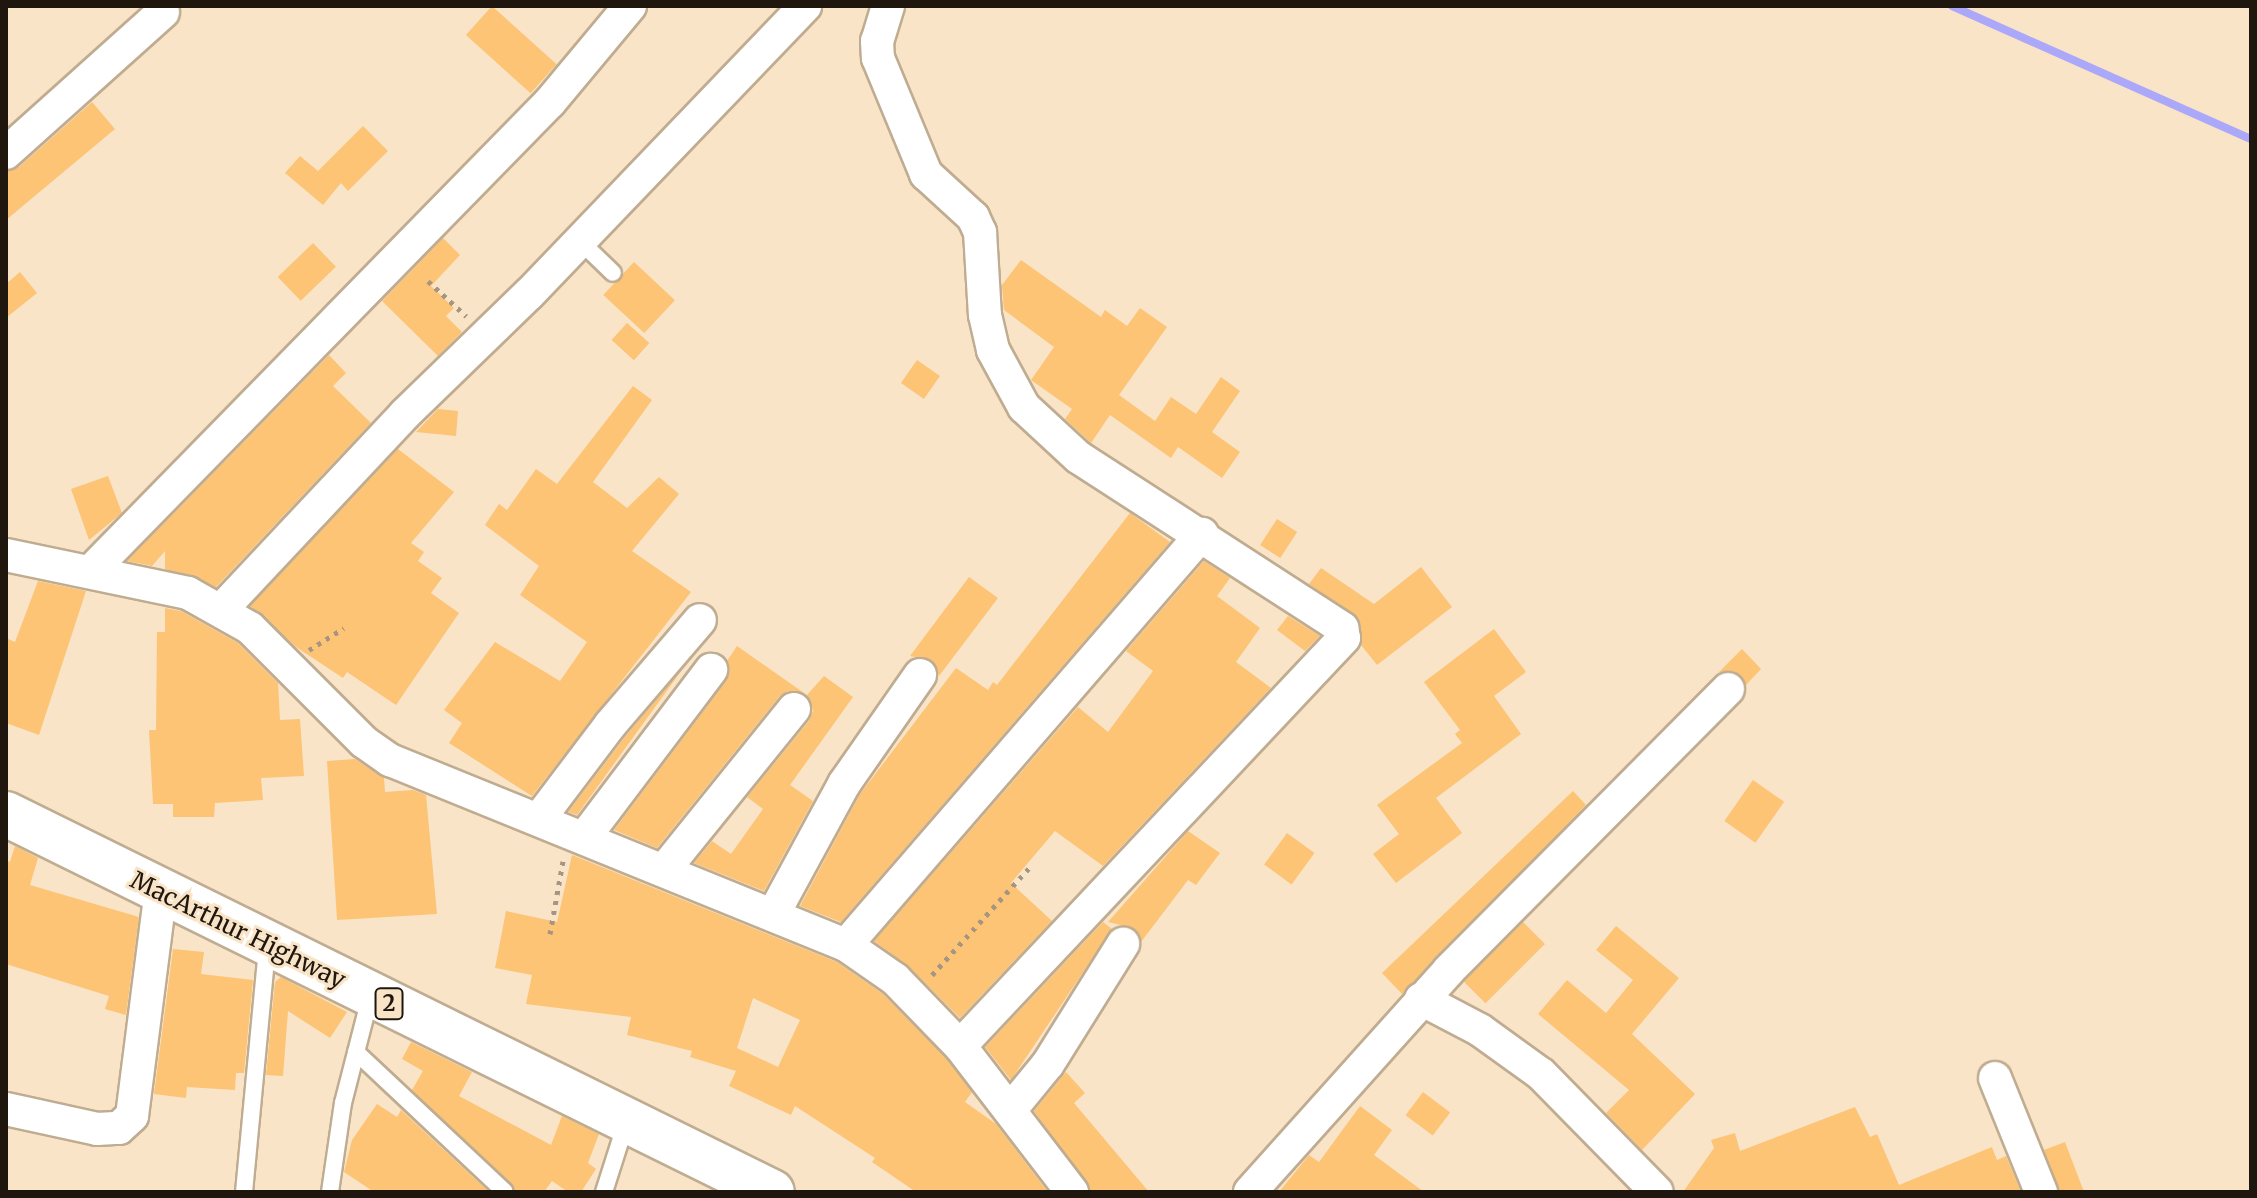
<!DOCTYPE html>
<html>
<head>
<meta charset="utf-8">
<style>
  body { margin:0 }
  #map { position:relative; width:2257px; height:1198px; overflow:hidden; background:#f9e4c8; font-family:Merriweather,serif }
  div>[style] { position:absolute }
  [style*='--x'] { left:calc(var(--x)*1px); top:calc(var(--y)*1px); width:calc(var(--w)*1px); rotate:calc(var(--a)*1deg) }
  .stream>* { height:8px; margin:-4px; padding:0 4px; transform-origin:4px; border-radius:4px; background:#aba8fa }
  .building>* { inset:0; background:#fcc474; transform-origin:0 0 }
  .path>* { height:5px; margin-top:-2.5px; transform-origin:0; background:repeating-linear-gradient(90deg,#a69681 0 4px,transparent 0 10px) }
  .roads { filter:drop-shadow(2px 0 #bfac91) drop-shadow(-2px 0 #bfac91) drop-shadow(0 2px #bfac91) drop-shadow(0 -2px #bfac91) }
  .service>* { height:16px; margin:-8px; padding:0 8px; transform-origin:8px; border-radius:8px; background:#fff }
  .minor>* { height:32px; margin:-16px; padding:0 16px; transform-origin:16px; border-radius:16px; background:#fff }
  .trunk>* { height:44px; margin:-22px; padding:0 22px; transform-origin:22px; border-radius:22px; background:#fff }
  span { translate:-50% -50%; white-space:nowrap; text-align:center; line-height:1.15; -webkit-text-stroke:6px #f9e4c8; paint-order:stroke }
  .shield-label span { padding:2px 6px; background:#f9e4c8; border:2px solid; border-radius:6px; -webkit-text-stroke-width:0 }
  .shield-label { font-size:22px; color:#1f170d; font-weight:700 }
  .street-label { font-size:24px; color:#1f170d }
  .frame { position:absolute; inset:0; border:8px solid #1f170d; pointer-events:none }
</style>
</head>
<body>
<div id="map">
  <div class="stream">
    <div style="--x:1952;--y:6;--w:327;--a:24"></div>
  </div>
  <div class="building">
    <div style="left:492px;top:6px;width:87px;height:39px;rotate:42deg"></div>
    <div style="clip-path:polygon(92px 102px,115px 129px,6px 220px,6px 171px,19px 167px)"></div>
    <div style="clip-path:polygon(363px 126px,388px 151px,348px 191px,341px 183px,323px 205px,285px 173px,300px 156px,318px 171px)"></div>
    <div style="clip-path:polygon(443px 238px,460px 255px,431px 286px,454px 308px,446px 316px,462px 332px,438px 356px,382px 301px)"></div>
    <div style="left:313px;top:243px;width:33px;height:49px;rotate:46deg"></div>
    <div style="clip-path:polygon(1021px 260px,1101px 317px,1105px 310px,1127px 326px,1140px 308px,1167px 327px,1119px 395px,1155px 421px,1171px 397px,1196px 414px,1221px 377px,1240px 391px,1212px 432px,1240px 452px,1222px 478px,1178px 447px,1171px 458px,1110px 415px,1091px 443px,1065px 419px,1072px 409px,1031px 380px,1054px 347px,1004px 310px,1002px 285px)"></div>
    <div style="left:634px;top:262px;width:56px;height:45px;rotate:43deg"></div>
    <div style="clip-path:polygon(20px 272px,37px 293px,6px 318px,6px 284px)"></div>
    <div style="left:627px;top:323px;width:30px;height:23px;rotate:42deg"></div>
    <div style="clip-path:polygon(329px 355px,346px 373px,333px 386px,371px 423px,216px 587px,165px 569px,165px 551px,152px 566px,127px 561px)"></div>
    <div style="left:917px;top:360px;width:28px;height:28px;rotate:35deg"></div>
    <div style="clip-path:polygon(633px 386px,652px 400px,593px 482px,627px 508px,659px 477px,679px 494px,632px 551px,691px 592px,532px 796px,449px 743px,462px 723px,444px 710px,495px 642px,560px 681px,587px 642px,520px 595px,539px 566px,485px 525px,499px 504px,507px 510px,536px 469px,557px 484px)"></div>
    <div style="clip-path:polygon(438px 409px,458px 411px,456px 436px,416px 432px)"></div>
    <div style="clip-path:polygon(398px 449px,454px 492px,411px 543px,424px 552px,418px 561px,442px 578px,431px 593px,459px 613px,396px 705px,347px 672px,343px 678px,296px 647px,250px 606px)"></div>
    <div style="clip-path:polygon(108px 476px,122px 513px,89px 540px,71px 489px)"></div>
    <div style="clip-path:polygon(1130px 513px,1170px 542px,841px 922px,800px 906px,860px 794px,956px 668px,988px 690px,993px 682px,997px 685px)"></div>
    <div style="left:1277px;top:519px;width:24px;height:31px;rotate:33deg"></div>
    <div style="clip-path:polygon(1204px 561px,1230px 578px,1217px 596px,1260px 628px,1236px 662px,1271px 688px,1103px 866px,1055px 831px,1011px 883px,1052px 921px,960px 1018px,908px 966px,874px 941px,1078px 707px,1108px 732px,1153px 671px,1126px 651px)"></div>
    <div style="clip-path:polygon(1421px 567px,1452px 607px,1377px 665px,1361px 645px,1357px 617px,1309px 584px,1321px 568px,1374px 604px)"></div>
    <div style="clip-path:polygon(969px 577px,998px 598px,939px 676px,931px 660px,910px 656px)"></div>
    <div style="clip-path:polygon(38px 581px,86px 591px,39px 735px,6px 723px,6px 638px,15px 642px)"></div>
    <div style="clip-path:polygon(165px 608px,181px 611px,238px 643px,278px 683px,280px 720px,300px 719px,304px 776px,261px 778px,263px 800px,215px 803px,214px 817px,173px 817px,173px 804px,153px 804px,149px 730px,156px 730px,157px 632px,165px 632px)"></div>
    <div style="clip-path:polygon(1288px 616px,1320px 636px,1305px 651px,1277px 630px)"></div>
    <div style="clip-path:polygon(1494px 629px,1526px 672px,1494px 696px,1521px 734px,1436px 798px,1462px 833px,1396px 883px,1373px 854px,1399px 834px,1377px 805px,1462px 743px,1455px 734px,1460px 730px,1424px 682px)"></div>
    <div style="clip-path:polygon(737px 646px,804px 693px,788px 691px,779px 697px,657px 848px,614px 830px,726px 681px,727px 661px)"></div>
    <div style="clip-path:polygon(1742px 649px,1761px 669px,1746px 685px,1734px 671px,1719px 672px)"></div>
    <div style="clip-path:polygon(684px 667px,577px 815px,568px 812px,625px 737px)"></div>
    <div style="clip-path:polygon(824px 676px,853px 697px,790px 785px,813px 801px,764px 891px,694px 863px,712px 841px,731px 854px,763px 809px,747px 797px,809px 721px,813px 711px,807px 695px)"></div>
    <div style="clip-path:polygon(355px 759px,384px 778px,385px 792px,413px 790px,426px 795px,437px 914px,337px 920px,327px 761px)"></div>
    <div style="left:1753px;top:780px;width:38px;height:50px;rotate:35deg"></div>
    <div style="clip-path:polygon(1573px 791px,1586px 805px,1402px 994px,1382px 973px)"></div>
    <div style="clip-path:polygon(1188px 831px,1220px 853px,1196px 885px,1188px 880px,1141px 942px,1132px 928px,1108px 922px)"></div>
    <div style="left:1287px;top:833px;width:34px;height:39px;rotate:36deg"></div>
    <div style="clip-path:polygon(15px 846px,38px 858px,30px 885px,139px 917px,126px 1015px,105px 1009px,109px 996px,6px 964px,6px 860px,10px 862px)"></div>
    <div style="clip-path:polygon(evenodd,572px 855px,837px 962px,883px 994px,946px 1058px,972px 1092px,965px 1102px,996px 1124px,1048px 1192px,916px 1192px,872px 1162px,875px 1158px,795px 1106px,791px 1115px,729px 1086px,736px 1071px,690px 1057px,692px 1051px,627px 1035px,631px 1017px,526px 1004px,532px 975px,495px 968px,506px 911px,557px 922px,572px 855px,753px 998px,800px 1020px,778px 1067px,737px 1048px,753px 998px)"></div>
    <div style="clip-path:polygon(1103px 922px,1112px 929px,1011px 1080px,985px 1047px)"></div>
    <div style="left:1523px;top:922px;width:31px;height:84px;rotate:45deg"></div>
    <div style="clip-path:polygon(1616px 926px,1679px 978px,1632px 1034px,1695px 1094px,1642px 1150px,1606px 1113px,1629px 1090px,1538px 1014px,1567px 980px,1606px 1013px,1633px 980px,1596px 950px)"></div>
    <div style="clip-path:polygon(173px 949px,204px 952px,201px 974px,253px 980px,244px 1073px,236px 1073px,235px 1090px,187px 1087px,186px 1098px,154px 1094px)"></div>
    <div style="clip-path:polygon(281px 977px,347px 1012px,330px 1038px,288px 1011px,283px 1076px,266px 1075px,275px 982px)"></div>
    <div style="clip-path:polygon(411px 1042px,472px 1072px,459px 1096px,551px 1145px,562px 1116px,599px 1134px,588px 1163px,596px 1169px,581px 1192px,568px 1192px,552px 1181px,544px 1192px,516px 1192px,412px 1090px,423px 1071px,402px 1059px)"></div>
    <div style="clip-path:polygon(1066px 1072px,1085px 1093px,1074px 1103px,1149px 1192px,1091px 1192px,1034px 1111px)"></div>
    <div style="left:1423px;top:1092px;width:34px;height:29px;rotate:37deg"></div>
    <div style="clip-path:polygon(377px 1104px,397px 1117px,401px 1110px,489px 1192px,374px 1192px,344px 1172px,352px 1140px)"></div>
    <div style="clip-path:polygon(1360px 1106px,1392px 1130px,1374px 1155px,1424px 1192px,1279px 1192px,1309px 1155px,1319px 1162px)"></div>
    <div style="clip-path:polygon(1855px 1107px,1870px 1137px,1877px 1134px,1899px 1185px,1992px 1147px,1997px 1160px,2006px 1156px,2021px 1192px,1683px 1192px,1714px 1148px,1711px 1140px,1735px 1133px,1740px 1151px)"></div>
    <div style="clip-path:polygon(2065px 1142px,2084px 1192px,2060px 1192px,2044px 1150px)"></div>
  </div>
  <div class="path">
    <div style="--x:428;--y:281;--w:52;--a:42.6"></div>
    <div style="--x:309;--y:650;--w:41;--a:-32.2"></div>
    <div style="--x:550;--y:934;--w:74;--a:-79.9"></div>
    <div style="--x:932;--y:975;--w:144;--a:-47.8"></div>
  </div>
  <div class="roads">
    <div class="service">
      <div style="--x:579;--y:240;--w:47;--a:44.1"></div>
      <div style="--x:356;--y:1052;--w:204;--a:43.2"></div>
      <div style="--x:244;--y:1192;--w:246;--a:-84.6"></div>
      <div style="--x:330;--y:1192;--w:90;--a:-81.7"></div>
      <div style="--x:343;--y:1103;--w:108;--a:-75.6"></div>
      <div style="--x:604;--y:1192;--w:72;--a:-72.3"></div>
    </div>
    <div class="minor">
      <div style="--x:888;--y:6;--w:37;--a:107"></div>
      <div style="--x:877;--y:41;--w:17;--a:87"></div>
      <div style="--x:878;--y:58;--w:126;--a:67.5"></div>
      <div style="--x:926;--y:174;--w:64;--a:42.5"></div>
      <div style="--x:973;--y:217;--w:17;--a:65"></div>
      <div style="--x:980;--y:232;--w:83;--a:86.6"></div>
      <div style="--x:985;--y:315;--w:36;--a:77"></div>
      <div style="--x:993;--y:350;--w:65;--a:61.5"></div>
      <div style="--x:1024;--y:407;--w:74;--a:42.8"></div>
      <div style="--x:1078;--y:457;--w:315;--a:32.9"></div>
      <div style="--x:1342;--y:628;--w:10;--a:79"></div>
      <div style="--x:1344;--y:638;--w:560;--a:133.26"></div>
      <div style="--x:6;--y:153;--w:211;--a:-41.9"></div>
      <div style="--x:6;--y:555;--w:186;--a:11.8"></div>
      <div style="--x:188;--y:593;--w:71;--a:29.4"></div>
      <div style="--x:250;--y:628;--w:161;--a:45"></div>
      <div style="--x:364;--y:742;--w:32;--a:35"></div>
      <div style="--x:390;--y:760;--w:492;--a:22.1"></div>
      <div style="--x:846;--y:945;--w:60;--a:34.8"></div>
      <div style="--x:895;--y:979;--w:93;--a:45.9"></div>
      <div style="--x:960;--y:1046;--w:184;--a:52.5"></div>
      <div style="--x:91;--y:571;--w:656;--a:-45.62"></div>
      <div style="--x:550;--y:102;--w:125;--a:-50.2"></div>
      <div style="--x:222;--y:609;--w:267;--a:-46.8"></div>
      <div style="--x:405;--y:414;--w:173;--a:-44.1"></div>
      <div style="--x:529;--y:294;--w:399;--a:-46.2"></div>
      <div style="--x:539;--y:819;--w:118;--a:-52.9"></div>
      <div style="--x:610;--y:725;--w:138;--a:-49.4"></div>
      <div style="--x:584;--y:838;--w:211;--a:-52.9"></div>
      <div style="--x:664;--y:870;--w:207;--a:-51.1"></div>
      <div style="--x:774;--y:913;--w:147;--a:-61.5"></div>
      <div style="--x:844;--y:784;--w:133;--a:-55.1"></div>
      <div style="--x:846;--y:945;--w:544;--a:-49.1"></div>
      <div style="--x:1421;--y:999;--w:67;--a:27.7"></div>
      <div style="--x:1480;--y:1030;--w:75;--a:35.8"></div>
      <div style="--x:1541;--y:1074;--w:165;--a:45.5"></div>
      <div style="--x:1995;--y:1078;--w:123;--a:68"></div>
      <div style="--x:6;--y:1109;--w:93;--a:12.4"></div>
      <div style="--x:97;--y:1129;--w:22;--a:-3"></div>
      <div style="--x:119;--y:1128;--w:18;--a:-43"></div>
      <div style="--x:132;--y:1116;--w:227;--a:-82.7"></div>
      <div style="--x:1011;--y:1109;--w:58;--a:-50.6"></div>
      <div style="--x:1048;--y:1064;--w:142;--a:-58"></div>
      <div style="--x:1250;--y:1192;--w:298;--a:-48.1"></div>
      <div style="--x:1449;--y:970;--w:396;--a:-45.2"></div>
    </div>
    <div class="trunk">
      <div style="--x:6;--y:814;--w:854;--a:26.27"></div>
    </div>
  </div>
  <div class="shield-label">
    <span style="left:389px;top:1004px">2</span>
  </div>
  <div class="street-label">
    <span style="left:238px;top:930px;rotate:26deg">MacArthur Highway</span>
  </div>
  <div class="frame"></div>
</div>
</body>
</html>
